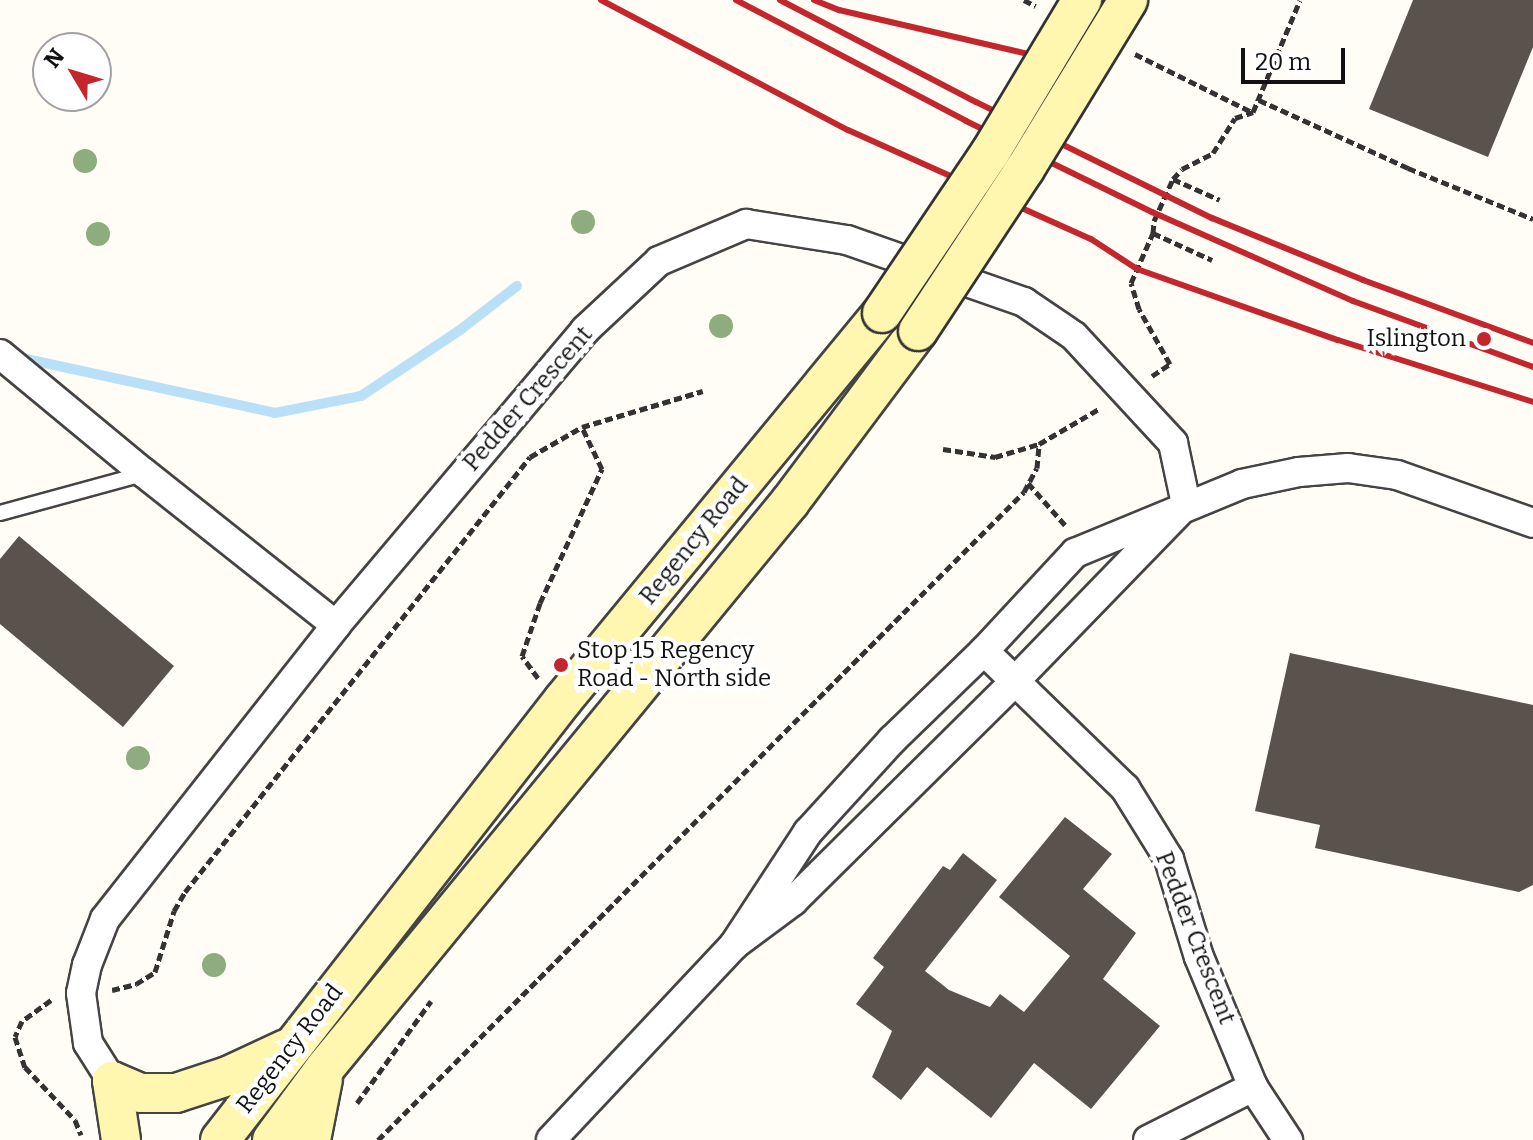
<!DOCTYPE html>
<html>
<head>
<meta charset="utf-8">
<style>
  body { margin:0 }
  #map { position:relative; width:1533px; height:1140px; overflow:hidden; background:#fffdf5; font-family:Bitter,serif }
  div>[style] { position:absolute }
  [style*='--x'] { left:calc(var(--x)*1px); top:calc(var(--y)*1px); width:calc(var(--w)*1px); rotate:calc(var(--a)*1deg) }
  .stream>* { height:10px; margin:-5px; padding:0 5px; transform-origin:5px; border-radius:5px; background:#b9e0f7 }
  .building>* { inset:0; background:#5a524d }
  .path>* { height:5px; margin-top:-2.5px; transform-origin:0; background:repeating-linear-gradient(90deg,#333 0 8px,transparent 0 12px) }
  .roads { filter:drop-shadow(2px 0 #444) drop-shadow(-2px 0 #444) drop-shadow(0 2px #444) drop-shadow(0 -2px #444) }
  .lane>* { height:14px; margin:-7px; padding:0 7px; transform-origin:7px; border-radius:7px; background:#fff }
  .street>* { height:28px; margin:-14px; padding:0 14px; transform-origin:14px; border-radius:14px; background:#fff }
  .secondary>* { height:38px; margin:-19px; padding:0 19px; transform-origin:19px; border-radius:19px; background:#fff6b0 }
  .rail>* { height:6px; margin:-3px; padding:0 3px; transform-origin:3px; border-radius:3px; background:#c4262e }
  .bridges { filter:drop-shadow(2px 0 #333) drop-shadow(-2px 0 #333) drop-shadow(0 2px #333) drop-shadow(0 -2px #333) }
  .secondary-bridge>* { height:38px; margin:-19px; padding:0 19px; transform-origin:19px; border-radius:19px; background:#fff6b0 }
  .trees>* { width:24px; height:24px; margin:-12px; border-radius:50%; background:#8dad7f }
  .dots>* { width:22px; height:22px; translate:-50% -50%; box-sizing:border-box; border:4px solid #fff; border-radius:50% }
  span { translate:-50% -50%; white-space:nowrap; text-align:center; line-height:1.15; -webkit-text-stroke:8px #fff; paint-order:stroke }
  .poi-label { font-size:24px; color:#111 }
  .right { translate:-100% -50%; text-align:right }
  .left { translate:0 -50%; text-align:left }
  .street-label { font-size:24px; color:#111 }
  .north { position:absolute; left:32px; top:32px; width:80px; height:80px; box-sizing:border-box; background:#fff; border:2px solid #a0a0a0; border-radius:50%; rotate:308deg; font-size:22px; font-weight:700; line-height:32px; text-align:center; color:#111 }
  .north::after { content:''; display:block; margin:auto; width:28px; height:36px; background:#c4262e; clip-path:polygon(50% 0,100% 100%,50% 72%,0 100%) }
  .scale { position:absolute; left:1241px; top:48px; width:104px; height:36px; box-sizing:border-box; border:4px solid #111; border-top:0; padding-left:10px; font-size:24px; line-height:28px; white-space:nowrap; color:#111; -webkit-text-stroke:6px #fff; paint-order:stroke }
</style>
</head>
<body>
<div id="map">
  <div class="stream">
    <div style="--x:17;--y:357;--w:264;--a:12.2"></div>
    <div style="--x:275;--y:413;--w:88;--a:-11.2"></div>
    <div style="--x:361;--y:396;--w:119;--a:-33.7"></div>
    <div style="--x:460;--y:330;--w:72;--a:-37.7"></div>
  </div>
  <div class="building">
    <div style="clip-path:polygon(1413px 0,1533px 0,1533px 47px,1488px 157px,1369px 109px)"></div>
    <div style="clip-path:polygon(19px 536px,174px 666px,123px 727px,0 624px,0 559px)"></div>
    <div style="clip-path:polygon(1290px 653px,1533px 705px,1533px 885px,1519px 892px,1315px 848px,1320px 825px,1255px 811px)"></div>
    <div style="clip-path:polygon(1065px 817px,1112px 854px,1083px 889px,1136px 933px,1103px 979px,1160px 1026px,1091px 1109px,1034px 1063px,991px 1118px,927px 1067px,901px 1100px,872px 1077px,892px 1031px,856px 1004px,884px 967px,873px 958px,943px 866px,950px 870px,963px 853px,997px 880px,925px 971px,949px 990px,990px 1007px,1000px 994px,1024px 1012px,1070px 956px,999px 897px)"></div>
  </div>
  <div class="path">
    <div style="--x:1024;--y:0;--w:13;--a:27"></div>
    <div style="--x:1135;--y:54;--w:131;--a:26.4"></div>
    <div style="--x:1259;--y:100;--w:164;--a:24.5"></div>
    <div style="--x:1408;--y:168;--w:135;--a:22.2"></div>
    <div style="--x:1173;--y:179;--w:51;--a:24.1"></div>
    <div style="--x:1153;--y:233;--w:65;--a:24.6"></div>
    <div style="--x:1152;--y:376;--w:22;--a:-34"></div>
    <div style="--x:1170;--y:364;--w:63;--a:-119.4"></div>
    <div style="--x:1139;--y:309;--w:27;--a:-107"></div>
    <div style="--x:1131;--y:283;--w:55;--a:-66.3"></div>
    <div style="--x:1153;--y:233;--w:12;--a:-85"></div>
    <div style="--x:1154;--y:221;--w:46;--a:-65.7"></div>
    <div style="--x:1173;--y:179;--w:13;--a:-48"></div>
    <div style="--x:1182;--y:169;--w:35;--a:-27"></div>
    <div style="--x:1213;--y:153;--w:41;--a:-57.8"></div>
    <div style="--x:1235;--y:118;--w:19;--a:-18"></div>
    <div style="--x:1253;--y:112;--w:121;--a:-67.2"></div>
    <div style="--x:943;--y:449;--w:53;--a:8.7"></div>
    <div style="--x:995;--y:457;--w:46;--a:-16.5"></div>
    <div style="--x:1039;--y:444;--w:69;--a:-30.3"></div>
    <div style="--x:1028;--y:483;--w:56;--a:48.6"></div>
    <div style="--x:538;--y:678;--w:27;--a:-126"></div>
    <div style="--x:522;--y:656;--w:56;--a:-71.2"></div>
    <div style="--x:540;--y:603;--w:148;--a:-65.2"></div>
    <div style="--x:602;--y:469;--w:47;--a:-115.5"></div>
    <div style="--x:112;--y:990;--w:25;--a:-14"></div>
    <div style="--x:136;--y:984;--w:22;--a:-32"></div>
    <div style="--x:155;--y:972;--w:64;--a:-72.7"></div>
    <div style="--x:174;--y:911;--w:22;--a:-60"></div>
    <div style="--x:185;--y:892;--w:555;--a:-51.58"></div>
    <div style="--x:530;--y:457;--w:60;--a:-30"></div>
    <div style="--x:582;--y:427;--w:126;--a:-16.6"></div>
    <div style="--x:51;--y:1000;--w:36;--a:144"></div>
    <div style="--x:22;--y:1021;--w:17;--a:114"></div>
    <div style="--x:15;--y:1037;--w:32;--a:72"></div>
    <div style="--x:25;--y:1067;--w:73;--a:46.7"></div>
    <div style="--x:75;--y:1120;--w:16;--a:68"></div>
    <div style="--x:357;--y:1103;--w:126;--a:-54"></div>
    <div style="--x:378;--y:1140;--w:915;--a:-45.09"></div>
    <div style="--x:1024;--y:492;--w:27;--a:-62"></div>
    <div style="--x:1037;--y:468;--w:24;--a:-85"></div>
  </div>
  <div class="roads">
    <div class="lane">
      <div style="--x:0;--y:513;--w:148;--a:-15.3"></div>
    </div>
    <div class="street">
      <div style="--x:0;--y:354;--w:187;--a:39.6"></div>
      <div style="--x:144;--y:473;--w:245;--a:38.4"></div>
      <div style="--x:984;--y:651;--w:197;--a:44.2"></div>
      <div style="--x:1125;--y:788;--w:84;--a:58.2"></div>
      <div style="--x:1169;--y:859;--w:102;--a:73"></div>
      <div style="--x:1199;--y:957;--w:141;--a:67.4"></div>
      <div style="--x:1253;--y:1087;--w:64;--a:56.6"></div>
      <div style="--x:734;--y:945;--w:135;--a:-56.8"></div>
      <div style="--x:808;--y:832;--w:125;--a:-47.6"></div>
      <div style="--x:892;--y:740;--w:128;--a:-44.1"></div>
      <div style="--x:984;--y:651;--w:134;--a:-47.1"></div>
      <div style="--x:1075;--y:553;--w:181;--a:-22.4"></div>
      <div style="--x:1242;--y:484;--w:58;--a:-11.9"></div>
      <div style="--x:1299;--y:472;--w:49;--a:-4.7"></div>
      <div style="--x:1348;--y:468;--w:49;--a:8.1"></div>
      <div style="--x:1397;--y:475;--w:144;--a:19.4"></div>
      <div style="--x:112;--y:1081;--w:45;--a:-122.3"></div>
      <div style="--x:88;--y:1043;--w:50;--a:-98"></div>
      <div style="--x:81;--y:993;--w:29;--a:-78"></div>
      <div style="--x:87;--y:965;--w:49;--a:-68.6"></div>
      <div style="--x:105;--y:919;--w:374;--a:-51.8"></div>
      <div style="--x:336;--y:625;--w:386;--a:-49.8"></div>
      <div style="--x:585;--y:330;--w:101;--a:-43"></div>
      <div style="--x:659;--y:261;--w:95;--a:-23"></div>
      <div style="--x:746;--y:224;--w:102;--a:9"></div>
      <div style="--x:847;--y:240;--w:188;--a:19.3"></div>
      <div style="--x:1024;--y:302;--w:60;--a:34.2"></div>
      <div style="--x:1074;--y:336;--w:146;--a:47.2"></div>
      <div style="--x:1173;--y:443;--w:62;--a:78"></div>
      <div style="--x:551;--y:1140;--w:267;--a:-46.8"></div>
      <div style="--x:734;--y:945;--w:74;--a:-36.7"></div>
      <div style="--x:793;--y:901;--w:313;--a:-44.7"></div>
      <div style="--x:1015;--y:681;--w:234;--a:-45.9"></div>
      <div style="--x:1148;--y:1140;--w:118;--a:-26.8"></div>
    </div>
    <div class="secondary">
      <div style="--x:112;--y:1081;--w:30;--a:23"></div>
      <div style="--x:140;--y:1093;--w:36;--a:0"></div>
      <div style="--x:176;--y:1093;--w:55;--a:-18.1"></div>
      <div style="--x:228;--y:1076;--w:64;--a:-25"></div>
      <div style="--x:112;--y:1081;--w:60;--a:81.3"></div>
      <div style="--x:220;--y:1140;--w:558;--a:-52.06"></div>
      <div style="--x:563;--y:700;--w:502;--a:-50.5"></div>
      <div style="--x:272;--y:1140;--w:89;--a:-53.6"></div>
      <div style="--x:325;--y:1068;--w:733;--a:-50.6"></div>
      <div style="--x:790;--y:502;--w:214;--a:-53.2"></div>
      <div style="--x:311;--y:1140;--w:62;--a:-78.9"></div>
    </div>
  </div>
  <div class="rail">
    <div style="--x:601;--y:0;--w:279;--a:27.8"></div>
    <div style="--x:848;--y:130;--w:266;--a:24.2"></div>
    <div style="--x:1091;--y:239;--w:55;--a:33.1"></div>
    <div style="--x:1137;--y:269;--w:213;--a:19.5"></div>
    <div style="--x:1338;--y:340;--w:205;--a:17.6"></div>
    <div style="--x:736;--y:0;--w:260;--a:27.7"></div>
    <div style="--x:966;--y:121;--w:207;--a:26.1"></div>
    <div style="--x:1152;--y:212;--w:220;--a:23.9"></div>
    <div style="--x:1353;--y:301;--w:192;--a:20.1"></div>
    <div style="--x:780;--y:0;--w:221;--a:27.5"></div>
    <div style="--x:976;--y:102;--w:263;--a:26.2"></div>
    <div style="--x:1212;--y:218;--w:163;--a:22.3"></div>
    <div style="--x:1363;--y:280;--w:181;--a:20.3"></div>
    <div style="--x:814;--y:0;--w:27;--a:22"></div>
    <div style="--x:839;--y:10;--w:212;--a:13.1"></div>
  </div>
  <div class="bridges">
    <div class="secondary-bridge">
      <div style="--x:882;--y:313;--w:193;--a:-56"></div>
      <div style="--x:990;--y:153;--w:179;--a:-59"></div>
      <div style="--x:918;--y:331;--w:194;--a:-56.6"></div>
      <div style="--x:1025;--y:169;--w:198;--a:-58.6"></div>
    </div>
  </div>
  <div class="trees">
    <div style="left:85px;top:161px"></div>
    <div style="left:583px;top:222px"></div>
    <div style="left:98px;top:234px"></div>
    <div style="left:721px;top:326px"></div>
    <div style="left:138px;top:758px"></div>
    <div style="left:214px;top:965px"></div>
  </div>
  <div class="dots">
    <div style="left:1484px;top:339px;background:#c4262e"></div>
    <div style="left:561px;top:665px;background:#c4262e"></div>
  </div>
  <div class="poi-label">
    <span class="right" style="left:1466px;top:339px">Islington</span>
    <span class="left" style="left:577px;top:665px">Stop 15 Regency<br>Road - North side</span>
  </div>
  <div class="street-label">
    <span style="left:528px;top:399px;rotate:-49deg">Pedder Crescent</span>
    <span style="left:694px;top:541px;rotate:-51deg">Regency Road</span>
    <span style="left:1195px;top:938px;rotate:69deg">Pedder Crescent</span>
    <span style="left:290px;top:1049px;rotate:-52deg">Regency Road</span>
  </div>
  <div class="north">N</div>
  <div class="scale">20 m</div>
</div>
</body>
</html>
